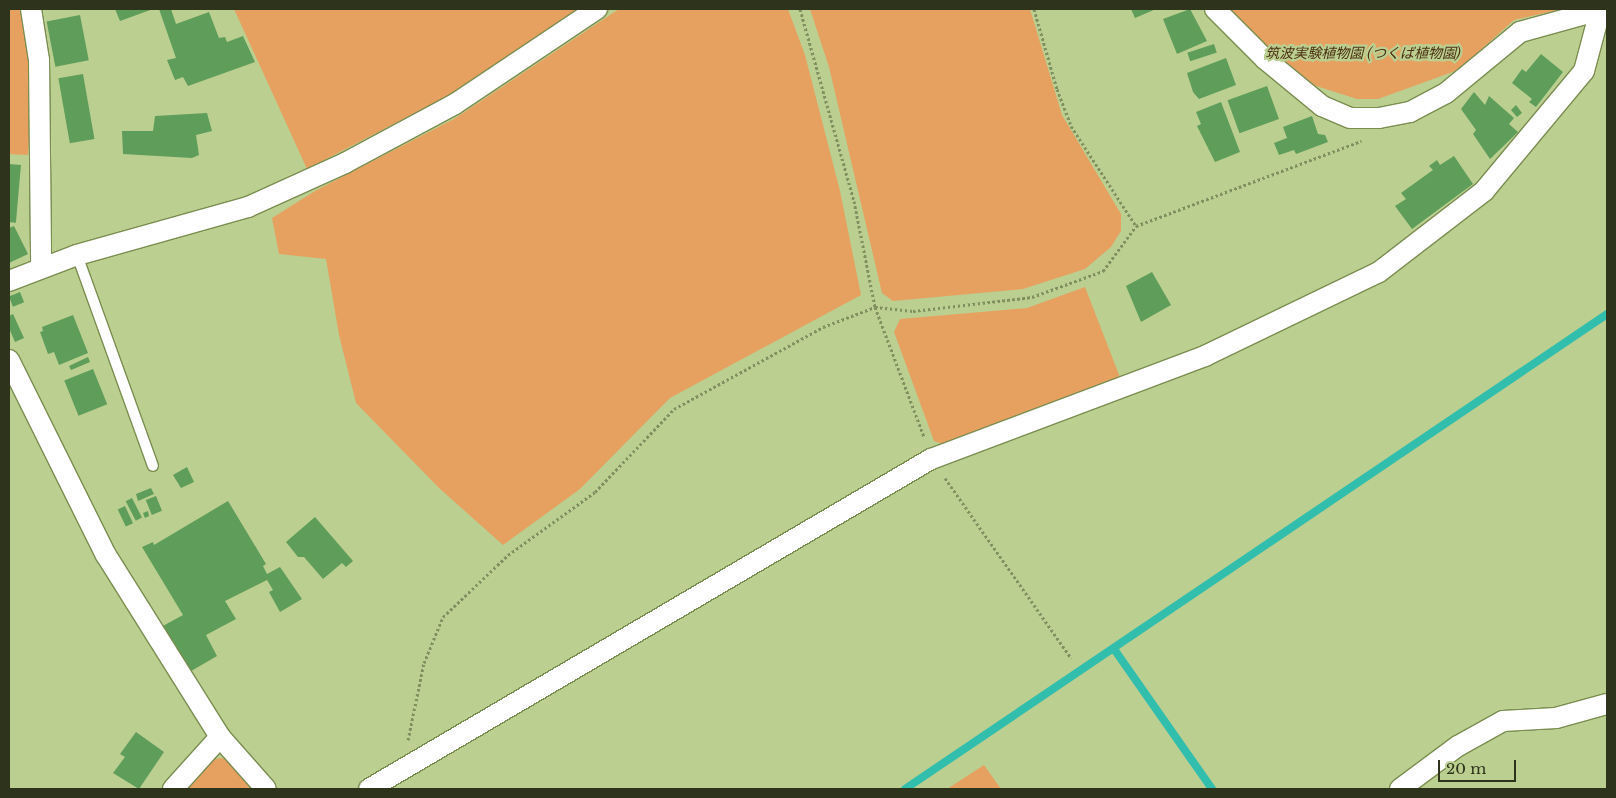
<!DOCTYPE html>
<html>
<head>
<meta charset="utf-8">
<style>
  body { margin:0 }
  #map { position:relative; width:1616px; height:798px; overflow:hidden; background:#bbcf90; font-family:"Libre Baskerville","Noto Sans JP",serif }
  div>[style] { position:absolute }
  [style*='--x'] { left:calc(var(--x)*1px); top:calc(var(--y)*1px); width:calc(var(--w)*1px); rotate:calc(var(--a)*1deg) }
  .green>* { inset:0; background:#e6a160 }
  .stream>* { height:8px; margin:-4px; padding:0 4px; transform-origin:4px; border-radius:4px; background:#32bead }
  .building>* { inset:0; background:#5e9d5a; transform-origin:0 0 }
  .path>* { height:3px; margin-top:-1.5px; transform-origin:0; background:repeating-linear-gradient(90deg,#819060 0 2.5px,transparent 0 5px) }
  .roads { filter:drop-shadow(1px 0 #7b8e51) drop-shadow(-1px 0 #7b8e51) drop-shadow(0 1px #7b8e51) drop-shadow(0 -1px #7b8e51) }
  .service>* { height:10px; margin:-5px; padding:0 5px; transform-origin:5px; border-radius:5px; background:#fff }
  .minor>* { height:20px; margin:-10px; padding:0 10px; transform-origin:10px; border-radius:10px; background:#fff }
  span { translate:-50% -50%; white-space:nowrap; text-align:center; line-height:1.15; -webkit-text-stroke:4.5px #bbcf90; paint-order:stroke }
  .park-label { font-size:14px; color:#4b2f12; font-style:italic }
  .frame { position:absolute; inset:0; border:10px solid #2d341b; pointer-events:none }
  .scale { position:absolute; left:1438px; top:760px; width:78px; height:22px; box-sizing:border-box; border:2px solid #2d341b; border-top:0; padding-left:6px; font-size:15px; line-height:18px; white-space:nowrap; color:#2d341b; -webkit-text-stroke:4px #bbcf90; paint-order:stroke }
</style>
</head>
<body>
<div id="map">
  <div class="green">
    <div style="clip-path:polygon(9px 9px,24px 9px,34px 66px,28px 155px,9px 154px)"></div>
    <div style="clip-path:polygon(234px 9px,583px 9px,453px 93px,307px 169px)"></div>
    <div style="clip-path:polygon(619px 9px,788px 9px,805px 55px,840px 191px,861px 295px,670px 398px,580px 489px,503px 545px,439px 488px,356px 403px,339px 335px,326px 259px,279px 254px,272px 218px,315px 191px,454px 119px)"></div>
    <div style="clip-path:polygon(810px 9px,1030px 9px,1062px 115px,1121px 214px,1121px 231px,1111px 247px,1085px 269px,1023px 289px,893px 301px,882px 293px,829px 67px)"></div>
    <div style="clip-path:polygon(1230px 9px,1562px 9px,1514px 20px,1458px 70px,1378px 99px,1357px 99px,1313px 85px,1251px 32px)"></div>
    <div style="clip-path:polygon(1085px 287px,1121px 380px,946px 445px,934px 441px,894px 332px,900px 319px,1027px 308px)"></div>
    <div style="clip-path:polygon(220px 758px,228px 759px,255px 789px,188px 789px,209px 761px)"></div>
    <div style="clip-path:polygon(984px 765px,1001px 789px,947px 789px)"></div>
  </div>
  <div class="stream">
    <div style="--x:1114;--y:649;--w:171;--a:55"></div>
    <div style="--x:905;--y:789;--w:848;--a:-34.08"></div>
  </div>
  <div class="building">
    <div style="clip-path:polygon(115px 9px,153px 9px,120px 21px)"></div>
    <div style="clip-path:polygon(159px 9px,171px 9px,176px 24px,209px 12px,219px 38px,225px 37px,227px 42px,243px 36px,255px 62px,188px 86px,183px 77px,175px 80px,167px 60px,176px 58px)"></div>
    <div style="clip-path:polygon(1131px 9px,1156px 9px,1135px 18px)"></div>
    <div style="clip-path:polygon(1190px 9px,1207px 41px,1177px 54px,1163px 19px)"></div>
    <div style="left:80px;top:15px;width:46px;height:34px;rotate:79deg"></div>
    <div style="left:1214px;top:44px;width:9px;height:28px;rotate:72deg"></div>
    <div style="clip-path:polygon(1541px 54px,1563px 72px,1536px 107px,1529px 102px,1532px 99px,1512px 83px,1522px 69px,1526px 72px)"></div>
    <div style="clip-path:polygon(1226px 58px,1236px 85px,1199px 99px,1193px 92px,1187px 73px)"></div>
    <div style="left:83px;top:74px;width:66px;height:25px;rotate:80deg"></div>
    <div style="left:1267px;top:86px;width:35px;height:42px;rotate:70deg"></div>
    <div style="clip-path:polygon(1474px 92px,1485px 105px,1489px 96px,1514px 118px,1509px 124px,1518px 132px,1490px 159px,1473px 134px,1476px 130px,1461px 109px)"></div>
    <div style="clip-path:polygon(1221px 102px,1240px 152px,1215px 162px,1197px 126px,1201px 124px,1196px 112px)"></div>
    <div style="clip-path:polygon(1516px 105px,1522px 113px,1517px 117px,1511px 110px)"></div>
    <div style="clip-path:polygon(207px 113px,212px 131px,196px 135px,199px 155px,192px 158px,123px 154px,122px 131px,153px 131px,155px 116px)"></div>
    <div style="clip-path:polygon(1312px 116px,1318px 134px,1325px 135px,1328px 142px,1296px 154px,1294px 150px,1279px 155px,1274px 143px,1287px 138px,1283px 127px)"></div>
    <div style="clip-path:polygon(1454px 156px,1473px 184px,1412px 229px,1395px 206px,1406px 199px,1401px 193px,1433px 170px,1429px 166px,1437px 160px,1440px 165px)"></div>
    <div style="left:9px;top:164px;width:12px;height:58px;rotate:5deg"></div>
    <div style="clip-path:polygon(14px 226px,28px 254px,9px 263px,9px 228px)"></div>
    <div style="clip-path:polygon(1152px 272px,1171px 305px,1141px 322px,1126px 286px)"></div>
    <div style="left:20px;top:292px;width:11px;height:12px;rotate:68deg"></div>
    <div style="clip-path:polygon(13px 314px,24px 338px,15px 342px,9px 328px,9px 316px)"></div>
    <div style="clip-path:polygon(73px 315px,88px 353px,59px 365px,54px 352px,48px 354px,40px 332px,43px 331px,42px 327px)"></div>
    <div style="clip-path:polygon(88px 357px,90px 362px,71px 370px,69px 366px)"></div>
    <div style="left:93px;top:369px;width:38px;height:31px;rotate:68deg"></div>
    <div style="clip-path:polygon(187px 467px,194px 482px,181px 488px,173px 475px)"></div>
    <div style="clip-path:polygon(151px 488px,154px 494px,138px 501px,136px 494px)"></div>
    <div style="left:156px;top:496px;width:16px;height:11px;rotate:68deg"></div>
    <div style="left:132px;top:498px;width:22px;height:7px;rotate:63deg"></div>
    <div style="clip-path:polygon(228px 501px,266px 564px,263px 566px,267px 574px,280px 567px,302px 599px,280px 612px,269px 592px,273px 590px,267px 580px,225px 601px,236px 619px,206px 635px,217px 656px,186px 674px,161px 627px,183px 615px,142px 547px,153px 542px,154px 545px)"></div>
    <div style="left:125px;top:506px;width:19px;height:8px;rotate:65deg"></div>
    <div style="clip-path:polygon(148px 511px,149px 516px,145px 518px,143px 513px)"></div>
    <div style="clip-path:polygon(315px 517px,353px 561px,346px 567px,342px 563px,323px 579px,304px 557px,298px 557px,286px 542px)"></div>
    <div style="clip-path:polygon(136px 732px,164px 752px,139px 789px,113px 773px,125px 757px,120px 754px)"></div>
  </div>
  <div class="path">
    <div style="--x:800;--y:9;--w:199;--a:74.3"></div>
    <div style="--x:854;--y:201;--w:108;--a:78.8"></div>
    <div style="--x:875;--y:307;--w:139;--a:69.3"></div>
    <div style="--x:1034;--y:9;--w:83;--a:74"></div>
    <div style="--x:1057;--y:89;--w:40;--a:69"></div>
    <div style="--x:1071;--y:126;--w:119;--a:57"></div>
    <div style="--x:945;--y:478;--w:220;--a:55"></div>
    <div style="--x:408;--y:740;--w:79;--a:-78.3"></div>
    <div style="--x:424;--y:663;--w:50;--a:-67.6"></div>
    <div style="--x:443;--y:617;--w:90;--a:-43.6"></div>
    <div style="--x:508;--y:555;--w:107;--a:-35.9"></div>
    <div style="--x:595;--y:492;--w:115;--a:-46.4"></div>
    <div style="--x:674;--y:409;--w:170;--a:-28.8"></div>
    <div style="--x:823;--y:327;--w:56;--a:-21"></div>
    <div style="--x:875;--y:307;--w:38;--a:6"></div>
    <div style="--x:913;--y:311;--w:120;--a:-6.7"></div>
    <div style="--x:1032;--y:297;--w:76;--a:-20.1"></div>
    <div style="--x:1103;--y:271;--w:56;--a:-53.7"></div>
    <div style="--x:1136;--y:226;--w:241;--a:-20.7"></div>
  </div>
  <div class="roads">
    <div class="service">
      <div style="--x:77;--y:255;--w:224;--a:70.2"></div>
    </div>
    <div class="minor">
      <div style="--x:31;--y:9;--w:52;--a:81.1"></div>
      <div style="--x:39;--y:60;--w:207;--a:89.4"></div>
      <div style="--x:1215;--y:9;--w:71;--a:45"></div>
      <div style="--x:1265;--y:59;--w:74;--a:39.5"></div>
      <div style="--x:1322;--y:106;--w:30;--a:23"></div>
      <div style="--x:1350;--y:118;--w:29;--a:0"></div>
      <div style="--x:1379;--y:118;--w:32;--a:-11"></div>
      <div style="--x:1410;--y:112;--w:41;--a:-27.8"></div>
      <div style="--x:1446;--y:93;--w:96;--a:-39.5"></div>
      <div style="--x:1520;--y:32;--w:86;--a:-15.5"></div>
      <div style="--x:9;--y:281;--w:73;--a:-20.9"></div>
      <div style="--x:77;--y:255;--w:178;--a:-15.7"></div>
      <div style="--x:248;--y:207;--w:107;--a:-24.4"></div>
      <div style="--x:345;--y:163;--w:125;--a:-28.2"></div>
      <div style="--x:455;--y:104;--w:171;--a:-33.8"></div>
      <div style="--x:9;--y:360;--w:218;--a:63.6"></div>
      <div style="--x:106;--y:555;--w:215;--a:57.9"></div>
      <div style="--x:220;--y:737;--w:69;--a:48.5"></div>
      <div style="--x:173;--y:789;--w:70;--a:-47.9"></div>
      <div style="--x:369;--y:789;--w:652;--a:-30.42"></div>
      <div style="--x:931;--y:459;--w:293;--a:-20.6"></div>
      <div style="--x:1205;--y:356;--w:193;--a:-25.8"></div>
      <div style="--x:1379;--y:272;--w:133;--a:-37.6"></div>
      <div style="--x:1484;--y:191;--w:156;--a:-50.2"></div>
      <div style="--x:1584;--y:71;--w:62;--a:-75.1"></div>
      <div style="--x:1400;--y:789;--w:72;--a:-36.6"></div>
      <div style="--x:1458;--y:746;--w:51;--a:-29.1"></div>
      <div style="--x:1503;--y:721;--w:53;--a:-3.2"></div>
      <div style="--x:1556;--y:718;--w:53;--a:-15.4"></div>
    </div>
  </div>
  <div class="park-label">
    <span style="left:1363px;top:53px">筑波実験植物園 (つくば植物園)</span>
  </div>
  <div class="frame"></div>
  <div class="scale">20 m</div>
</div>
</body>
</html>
